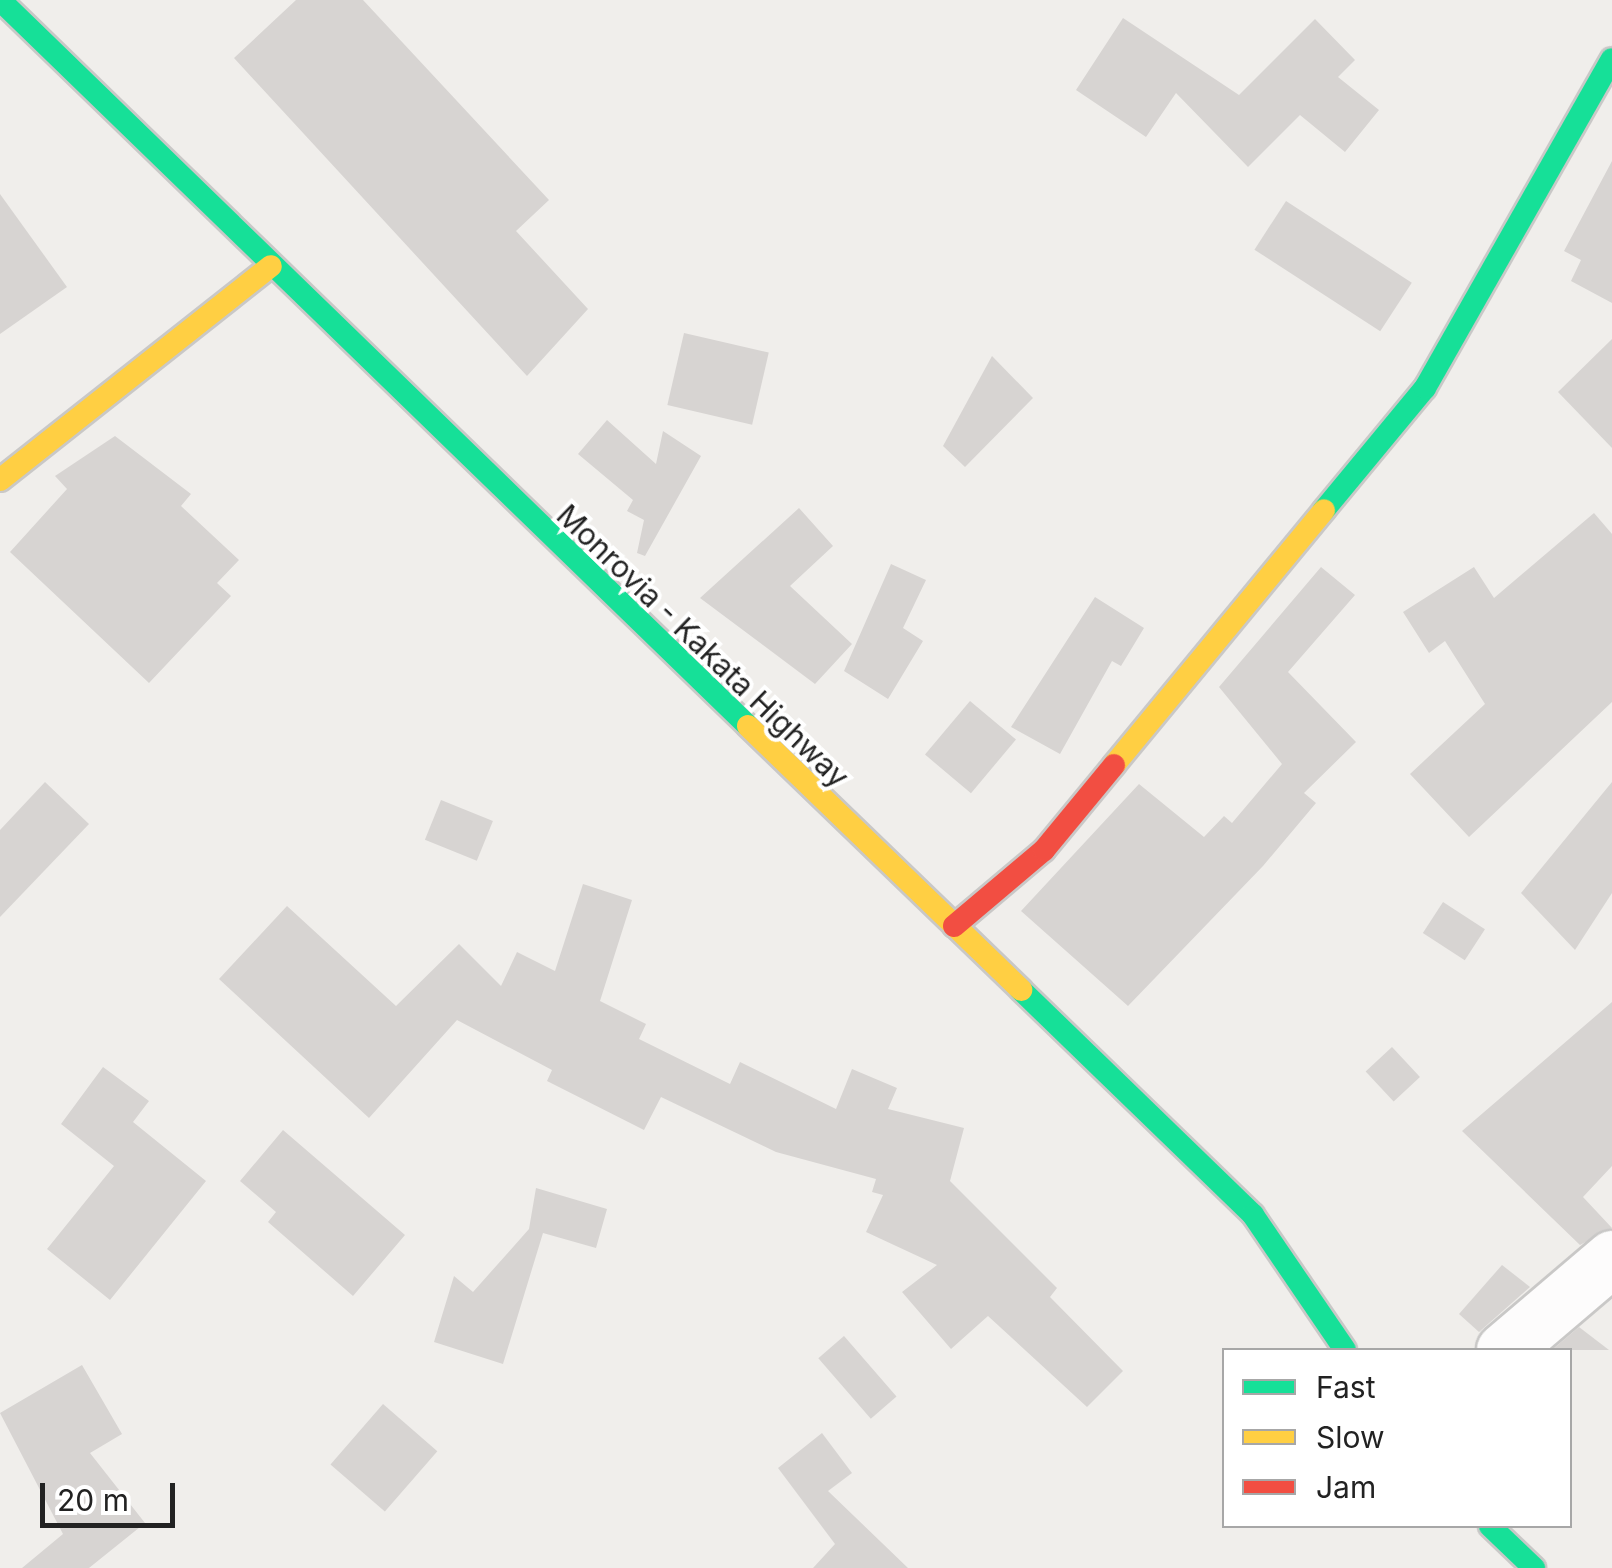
<!DOCTYPE html>
<html>
<head>
<meta charset="utf-8">
<style>
  body { margin:0 }
  #map { position:relative; width:1612px; height:1568px; overflow:hidden; background:#f0eeeb; font-family:Inter,sans-serif }
  div>[style] { position:absolute }
  [style*='--x'] { left:calc(var(--x)*1px); top:calc(var(--y)*1px); width:calc(var(--w)*1px); rotate:calc(var(--a)*1deg) }
  .building>* { inset:0; background:#d7d4d2; transform-origin:0 0 }
  .roads { filter:drop-shadow(2px 0 #c9c8c7) drop-shadow(-2px 0 #c9c8c7) drop-shadow(0 2px #c9c8c7) drop-shadow(0 -2px #c9c8c7) }
  .street>* { height:55px; margin:-27.5px; padding:0 27.5px; transform-origin:27.5px; border-radius:27.5px; background:#fdfcfc }
  .fast>* { height:22px; margin:-11px; padding:0 11px; transform-origin:11px; border-radius:11px; background:#16e098 }
  .slow>* { height:22px; margin:-11px; padding:0 11px; transform-origin:11px; border-radius:11px; background:#ffcf43 }
  .jam>* { height:22px; margin:-11px; padding:0 11px; transform-origin:11px; border-radius:11px; background:#f24e42 }
  span { translate:-50% -50%; white-space:nowrap; text-align:center; line-height:1.15; -webkit-text-stroke:8px #fff; paint-order:stroke }
  .street-label { font-size:30px; color:#222 }
  .legend { position:absolute; left:1222px; top:1348px; width:350px; height:180px; box-sizing:border-box; background:#fff; border:2px solid #a7a7a7; margin:0; padding:12px 18px; list-style:none; font-size:30px; color:#222 }
  .legend li { display:flex; align-items:center; gap:20px; height:50px }
  .legend b { width:50px; border:2px solid #a7a7a7 }
  .scale { position:absolute; left:40px; top:1483px; width:135px; height:45px; box-sizing:border-box; border:5px solid #222; border-top:0; padding-left:12px; font-size:30px; line-height:35px; white-space:nowrap; color:#222; -webkit-text-stroke:8px #fff; paint-order:stroke }
</style>
</head>
<body>
<div id="map">
  <div class="building">
    <div style="clip-path:polygon(296px 0,363px 0,549px 200px,516px 231px,588px 309px,527px 376px,234px 58px)"></div>
    <div style="clip-path:polygon(1123px 18px,1239px 95px,1315px 19px,1355px 60px,1338px 77px,1379px 110px,1345px 152px,1300px 115px,1248px 167px,1176px 93px,1146px 137px,1076px 90px)"></div>
    <div style="clip-path:polygon(1612px 161px,1612px 303px,1571px 281px,1581px 260px,1564px 251px)"></div>
    <div style="clip-path:polygon(0 194px,67px 287px,0 334px)"></div>
    <div style="left:1286px;top:201px;width:150px;height:58px;rotate:33deg"></div>
    <div style="left:684px;top:333px;width:87px;height:74px;rotate:13deg"></div>
    <div style="clip-path:polygon(1612px 339px,1612px 448px,1558px 392px)"></div>
    <div style="clip-path:polygon(992px 356px,1033px 398px,965px 467px,943px 446px)"></div>
    <div style="clip-path:polygon(607px 420px,656px 464px,663px 431px,701px 456px,645px 556px,637px 553px,644px 520px,627px 511px,633px 500px,578px 454px)"></div>
    <div style="clip-path:polygon(115px 436px,191px 494px,181px 506px,239px 560px,217px 583px,231px 596px,149px 683px,10px 552px,67px 489px,55px 476px)"></div>
    <div style="clip-path:polygon(799px 508px,833px 546px,790px 586px,852px 644px,815px 684px,700px 598px)"></div>
    <div style="clip-path:polygon(1594px 513px,1612px 534px,1612px 702px,1469px 837px,1410px 774px,1485px 704px,1445px 641px,1429px 653px,1403px 612px,1474px 567px,1494px 598px)"></div>
    <div style="clip-path:polygon(891px 564px,926px 580px,903px 628px,923px 641px,888px 699px,844px 671px)"></div>
    <div style="clip-path:polygon(1321px 567px,1355px 595px,1288px 672px,1356px 742px,1304px 793px,1316px 803px,1263px 866px,1128px 1006px,1021px 911px,1139px 784px,1204px 837px,1224px 816px,1232px 823px,1282px 764px,1219px 687px)"></div>
    <div style="clip-path:polygon(1095px 597px,1144px 628px,1121px 666px,1112px 661px,1060px 754px,1011px 727px)"></div>
    <div style="left:970px;top:701px;width:60px;height:70px;rotate:40deg"></div>
    <div style="clip-path:polygon(45px 782px,89px 824px,0 917px,0 830px)"></div>
    <div style="clip-path:polygon(1612px 782px,1612px 893px,1575px 950px,1521px 893px)"></div>
    <div style="left:441px;top:800px;width:56px;height:43px;rotate:22deg"></div>
    <div style="clip-path:polygon(583px 884px,632px 900px,600px 1001px,646px 1024px,639px 1039px,730px 1084px,740px 1062px,836px 1109px,852px 1069px,897px 1088px,888px 1109px,964px 1128px,950px 1181px,1057px 1288px,1050px 1297px,1123px 1371px,1087px 1407px,988px 1316px,951px 1349px,902px 1292px,937px 1265px,866px 1232px,883px 1195px,872px 1192px,876px 1179px,776px 1152px,661px 1097px,644px 1130px,547px 1081px,552px 1070px,457px 1020px,369px 1118px,219px 979px,287px 906px,396px 1006px,459px 944px,501px 986px,517px 952px,555px 971px)"></div>
    <div style="left:1443px;top:902px;width:50px;height:37px;rotate:33deg"></div>
    <div style="clip-path:polygon(1612px 1002px,1612px 1166px,1583px 1197px,1612px 1228px,1580px 1245px,1462px 1131px)"></div>
    <div style="left:1392px;top:1047px;width:41px;height:36px;rotate:47deg"></div>
    <div style="clip-path:polygon(103px 1067px,149px 1101px,133px 1122px,206px 1181px,110px 1300px,47px 1249px,114px 1166px,61px 1124px)"></div>
    <div style="clip-path:polygon(283px 1130px,405px 1235px,353px 1296px,268px 1222px,276px 1212px,240px 1181px)"></div>
    <div style="clip-path:polygon(536px 1188px,607px 1209px,596px 1248px,543px 1233px,503px 1364px,434px 1342px,454px 1276px,473px 1292px,529px 1229px)"></div>
    <div style="clip-path:polygon(1502px 1265px,1530px 1287px,1479px 1332px,1459px 1314px)"></div>
    <div style="clip-path:polygon(1579px 1327px,1609px 1350px,1552px 1350px)"></div>
    <div style="left:844px;top:1336px;width:80px;height:34px;rotate:49deg"></div>
    <div style="clip-path:polygon(82px 1365px,122px 1434px,90px 1453px,145px 1523px,89px 1568px,22px 1568px,63px 1534px,0 1413px)"></div>
    <div style="left:383px;top:1404px;width:72px;height:80px;rotate:41deg"></div>
    <div style="clip-path:polygon(822px 1433px,852px 1473px,828px 1491px,908px 1568px,813px 1568px,835px 1544px,778px 1468px)"></div>
  </div>
  <div class="roads">
    <div class="street">
      <div style="--x:1504;--y:1350;--w:142;--a:-40.4"></div>
    </div>
    <div class="fast">
      <div style="--x:0;--y:0;--w:1042;--a:44.14"></div>
      <div style="--x:1324;--y:510;--w:158;--a:-50.4"></div>
      <div style="--x:1425;--y:388;--w:378;--a:-60.4"></div>
      <div style="--x:1021;--y:990;--w:323;--a:44.1"></div>
      <div style="--x:1253;--y:1215;--w:163;--a:55.7"></div>
      <div style="--x:1490;--y:1526;--w:61;--a:43.7"></div>
    </div>
    <div class="slow">
      <div style="--x:0;--y:480;--w:345;--a:-38.3"></div>
      <div style="--x:748;--y:726;--w:380;--a:44"></div>
      <div style="--x:1114;--y:765;--w:330;--a:-50.5"></div>
    </div>
    <div class="jam">
      <div style="--x:954;--y:926;--w:118;--a:-40.2"></div>
      <div style="--x:1044;--y:850;--w:110;--a:-50.5"></div>
    </div>
  </div>
  <div class="street-label">
    <span style="left:703px;top:646px;rotate:44deg">Monrovia - Kakata Highway</span>
  </div>
  <ul class="legend">
  <li><b style="height:12px;background:#16e098"></b>Fast</li>
  <li><b style="height:12px;background:#ffcf43"></b>Slow</li>
  <li><b style="height:12px;background:#f24e42"></b>Jam</li>
  </ul>
  <div class="scale">20 m</div>
</div>
</body>
</html>
